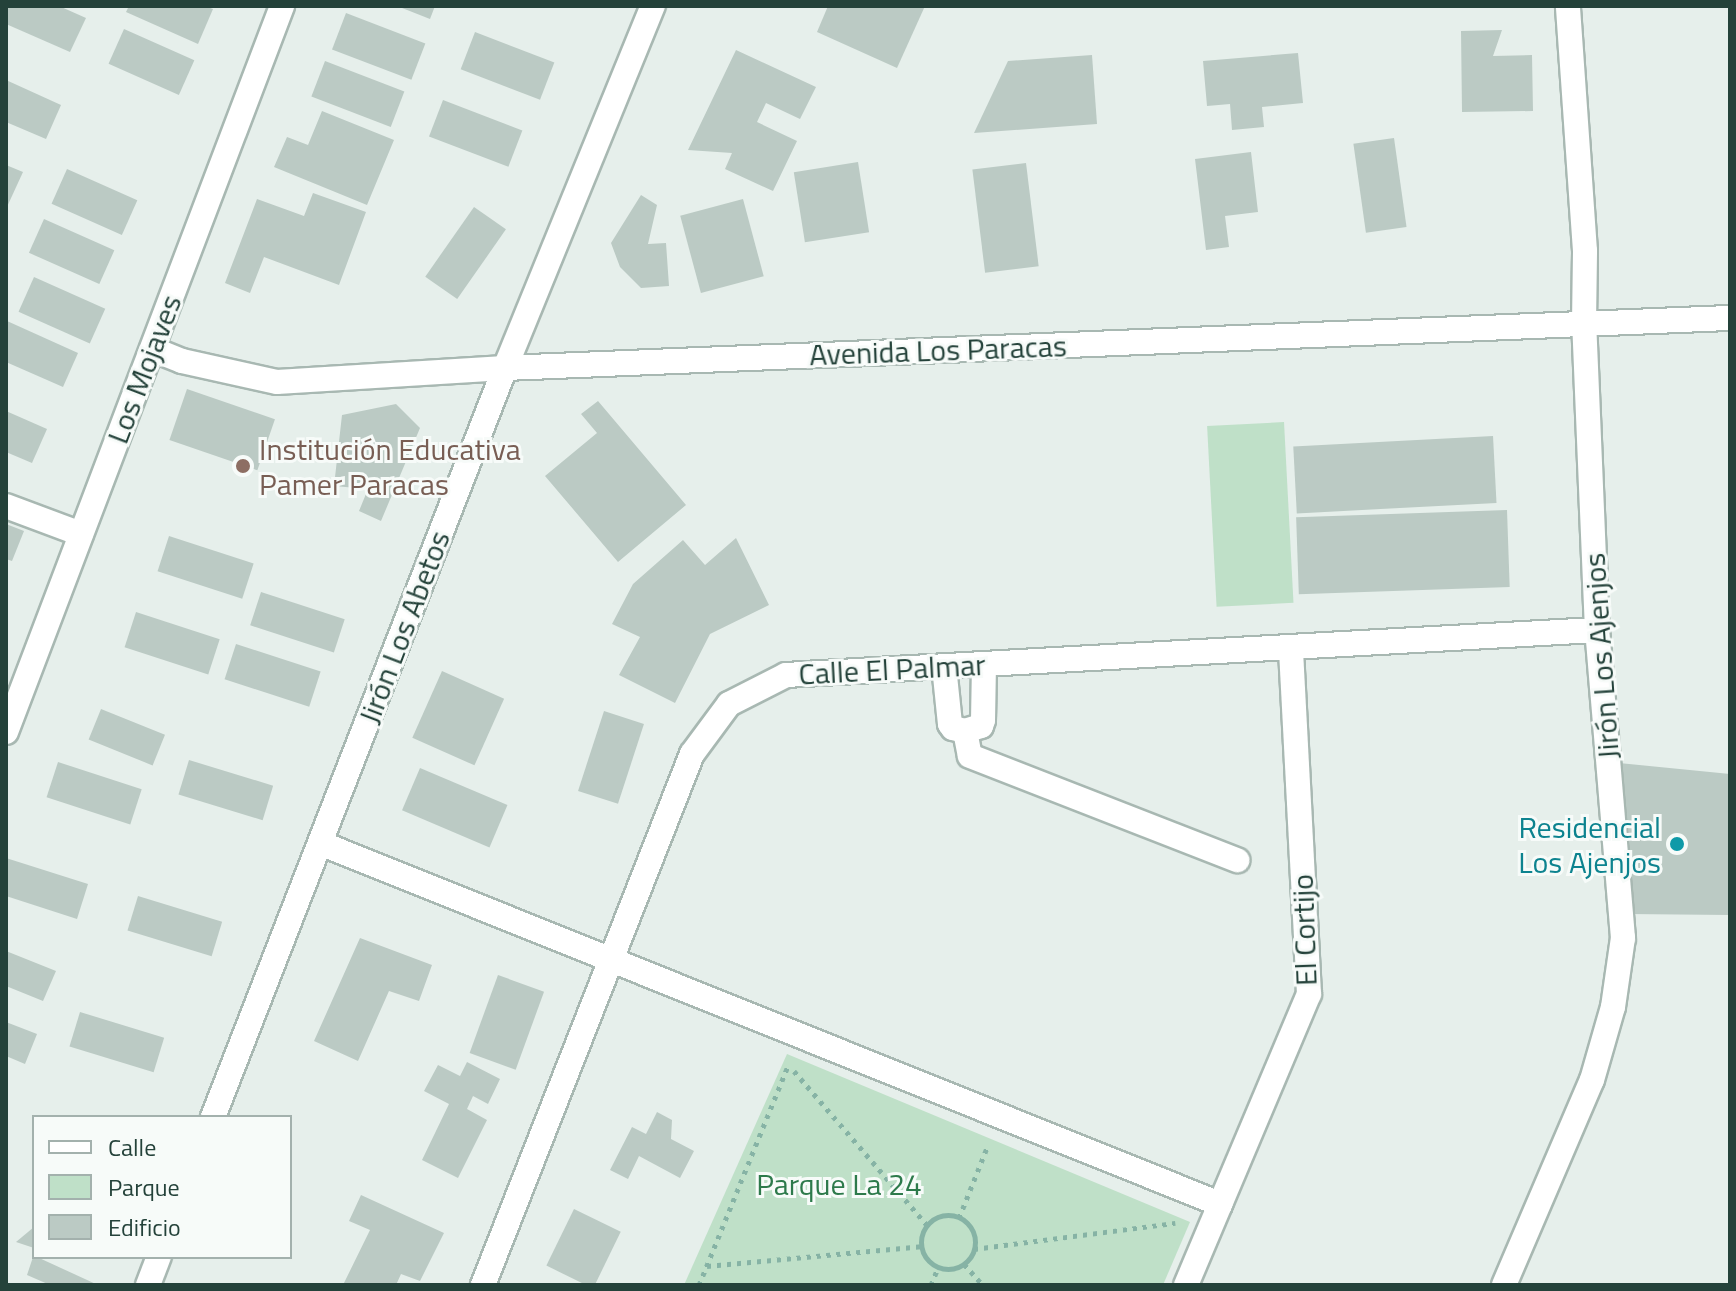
<!DOCTYPE html>
<html>
<head>
<meta charset="utf-8">
<style>
  body { margin:0 }
  #map { position:relative; width:1736px; height:1291px; overflow:hidden; background:#e6efeb; font-family:"Titillium Web",sans-serif }
  div>[style] { position:absolute }
  [style*='--x'] { left:calc(var(--x)*1px); top:calc(var(--y)*1px); width:calc(var(--w)*1px); rotate:calc(var(--a)*1deg) }
  .green>* { inset:0; background:#bfe0c8; transform-origin:0 0 }
  .building>* { inset:0; background:#bbcac4; transform-origin:0 0 }
  .path>* { height:5px; margin-top:-2.5px; transform-origin:0; background:repeating-linear-gradient(90deg,#86b3a5 0 4px,transparent 0 10px) }
  .path>.ring { margin:-2.5px; padding:0; box-sizing:content-box; background:none; border:5px solid #86b3a5; border-radius:50% }
  .roads { filter:drop-shadow(2px 0 #a8b8b2) drop-shadow(-2px 0 #a8b8b2) drop-shadow(0 2px #a8b8b2) drop-shadow(0 -2px #a8b8b2) }
  .lane>* { height:24px; margin:-12px; padding:0 12px; transform-origin:12px; border-radius:12px; background:#fff }
  .street>* { height:24px; margin:-12px; padding:0 12px; transform-origin:12px; border-radius:12px; background:#fff }
  .secondary>* { height:24px; margin:-12px; padding:0 12px; transform-origin:12px; border-radius:12px; background:#fff }
  .dots>* { width:22px; height:22px; translate:-50% -50%; box-sizing:border-box; border:4px solid #f7fbf9; border-radius:50% }
  span { translate:-50% -50%; white-space:nowrap; text-align:center; line-height:1.15; -webkit-text-stroke:6px #f7fbf9; paint-order:stroke }
  .street-label { font-size:30px; color:#24423a }
  .education-label { font-size:30px; color:#785e54 }
  .left { translate:0 -50%; text-align:left }
  .culture-label { font-size:30px; color:#0d838f }
  .right { translate:-100% -50%; text-align:right }
  .park-label { font-size:30px; color:#2d7a4b }
  .frame { position:absolute; inset:0; border:8px solid #24423a; pointer-events:none }
  .legend { position:absolute; left:32px; top:1115px; width:260px; height:144px; box-sizing:border-box; background:#f7fbf9; border:2px solid #a3b1ad; margin:0; padding:10px 14px; list-style:none; font-size:24px; color:#24423a }
  .legend li { display:flex; align-items:center; gap:16px; height:40px }
  .legend b { width:40px; border:2px solid #a3b1ad }
</style>
</head>
<body>
<div id="map">
  <div class="green">
    <div style="left:1284px;top:422px;width:181px;height:77px;rotate:87deg"></div>
    <div style="clip-path:polygon(787px 1054px,1190px 1222px,1163px 1285px,684px 1285px)"></div>
  </div>
  <div class="building">
    <div style="clip-path:polygon(6px 6px,59px 6px,86px 18px,70px 52px,6px 24px)"></div>
    <div style="clip-path:polygon(129px 6px,205px 6px,213px 9px,198px 44px,126px 12px)"></div>
    <div style="clip-path:polygon(397px 6px,435px 6px,430px 19px)"></div>
    <div style="clip-path:polygon(828px 6px,925px 6px,897px 68px,817px 32px)"></div>
    <div style="left:346px;top:13px;width:85px;height:39px;rotate:21deg"></div>
    <div style="left:124px;top:29px;width:77px;height:38px;rotate:24deg"></div>
    <div style="clip-path:polygon(1502px 30px,1493px 56px,1532px 55px,1533px 111px,1462px 112px,1461px 31px)"></div>
    <div style="left:475px;top:32px;width:85px;height:40px;rotate:21deg"></div>
    <div style="clip-path:polygon(736px 50px,816px 87px,800px 119px,766px 103px,757px 122px,797px 141px,773px 191px,725px 169px,732px 153px,688px 150px)"></div>
    <div style="clip-path:polygon(1298px 53px,1303px 103px,1262px 107px,1264px 127px,1232px 130px,1230px 104px,1207px 106px,1203px 61px)"></div>
    <div style="clip-path:polygon(1092px 55px,1097px 124px,974px 133px,1008px 61px)"></div>
    <div style="left:325px;top:61px;width:85px;height:38px;rotate:21deg"></div>
    <div style="clip-path:polygon(6px 80px,61px 105px,46px 139px,6px 122px)"></div>
    <div style="left:443px;top:100px;width:85px;height:39px;rotate:21deg"></div>
    <div style="clip-path:polygon(322px 111px,394px 140px,367px 205px,274px 167px,287px 137px,308px 145px)"></div>
    <div style="left:1394px;top:138px;width:90px;height:41px;rotate:82deg"></div>
    <div style="clip-path:polygon(1251px 152px,1258px 212px,1225px 216px,1229px 247px,1206px 250px,1195px 159px)"></div>
    <div style="left:858px;top:162px;width:71px;height:65px;rotate:81deg"></div>
    <div style="left:1026px;top:163px;width:104px;height:54px;rotate:83deg"></div>
    <div style="clip-path:polygon(6px 165px,23px 172px,6px 209px)"></div>
    <div style="left:67px;top:169px;width:77px;height:38px;rotate:24deg"></div>
    <div style="clip-path:polygon(313px 193px,366px 212px,339px 285px,264px 257px,250px 293px,225px 283px,257px 199px,304px 216px)"></div>
    <div style="clip-path:polygon(641px 195px,657px 205px,648px 244px,666px 243px,669px 286px,641px 288px,620px 267px,611px 243px)"></div>
    <div style="left:743px;top:199px;width:80px;height:65px;rotate:75deg"></div>
    <div style="left:474px;top:207px;width:39px;height:85px;rotate:35deg"></div>
    <div style="left:44px;top:219px;width:77px;height:37px;rotate:24deg"></div>
    <div style="left:34px;top:277px;width:78px;height:38px;rotate:24deg"></div>
    <div style="clip-path:polygon(7px 321px,78px 353px,63px 387px,6px 362px)"></div>
    <div style="left:187px;top:389px;width:93px;height:54px;rotate:19deg"></div>
    <div style="clip-path:polygon(598px 401px,686px 505px,618px 562px,545px 476px,597px 433px,581px 414px)"></div>
    <div style="clip-path:polygon(396px 404px,420px 428px,381px 521px,359px 511px,368px 489px,334px 486px,342px 415px)"></div>
    <div style="clip-path:polygon(6px 411px,47px 429px,32px 463px,6px 452px)"></div>
    <div style="left:1493px;top:436px;width:67px;height:200px;rotate:87deg"></div>
    <div style="left:1507px;top:510px;width:77px;height:211px;rotate:88deg"></div>
    <div style="clip-path:polygon(6px 524px,24px 531px,12px 561px,6px 559px)"></div>
    <div style="left:169px;top:536px;width:89px;height:37px;rotate:18deg"></div>
    <div style="clip-path:polygon(736px 538px,769px 605px,710px 634px,675px 703px,619px 675px,640px 637px,612px 624px,633px 584px,683px 540px,705px 565px)"></div>
    <div style="left:261px;top:592px;width:88px;height:35px;rotate:18deg"></div>
    <div style="left:136px;top:612px;width:88px;height:37px;rotate:18deg"></div>
    <div style="left:236px;top:644px;width:89px;height:37px;rotate:18deg"></div>
    <div style="left:442px;top:671px;width:68px;height:73px;rotate:24deg"></div>
    <div style="left:101px;top:709px;width:69px;height:33px;rotate:22deg"></div>
    <div style="left:604px;top:711px;width:42px;height:84px;rotate:18deg"></div>
    <div style="left:189px;top:760px;width:88px;height:36px;rotate:17deg"></div>
    <div style="left:58px;top:762px;width:88px;height:37px;rotate:18deg"></div>
    <div style="clip-path:polygon(1619px 763px,1730px 774px,1730px 915px,1627px 914px)"></div>
    <div style="left:420px;top:768px;width:95px;height:46px;rotate:23deg"></div>
    <div style="clip-path:polygon(6px 858px,88px 884px,77px 919px,6px 896px)"></div>
    <div style="left:138px;top:896px;width:88px;height:36px;rotate:17deg"></div>
    <div style="clip-path:polygon(360px 938px,432px 965px,419px 1001px,389px 991px,358px 1061px,314px 1041px)"></div>
    <div style="clip-path:polygon(6px 951px,56px 971px,43px 1001px,6px 986px)"></div>
    <div style="left:498px;top:975px;width:49px;height:83px;rotate:20deg"></div>
    <div style="left:80px;top:1012px;width:88px;height:36px;rotate:17deg"></div>
    <div style="clip-path:polygon(6px 1022px,37px 1034px,25px 1064px,6px 1056px)"></div>
    <div style="clip-path:polygon(467px 1062px,500px 1079px,488px 1104px,473px 1096px,467px 1109px,487px 1120px,458px 1178px,422px 1160px,449px 1104px,424px 1091px,438px 1065px,460px 1076px)"></div>
    <div style="clip-path:polygon(657px 1112px,672px 1120px,671px 1139px,694px 1151px,680px 1178px,639px 1156px,628px 1179px,610px 1170px,632px 1127px,646px 1134px)"></div>
    <div style="clip-path:polygon(361px 1195px,444px 1233px,420px 1281px,401px 1274px,396px 1285px,343px 1285px,370px 1230px,349px 1221px)"></div>
    <div style="left:574px;top:1209px;width:52px;height:63px;rotate:26deg"></div>
    <div style="clip-path:polygon(34px 1227px,34px 1248px,16px 1242px)"></div>
    <div style="clip-path:polygon(33px 1257px,37px 1257px,98px 1285px,50px 1285px,27px 1275px)"></div>
  </div>
  <div class="path">
    <div style="--x:794;--y:1071;--w:203;--a:49.2"></div>
    <div class="ring" style="left:921px;top:1215px;width:49px;height:49px"></div>
    <div style="--x:959;--y:1218;--w:79;--a:-68.3"></div>
    <div style="--x:974;--y:1249;--w:203;--a:-7.4"></div>
    <div style="--x:964;--y:1264;--w:28;--a:48"></div>
    <div style="--x:707;--y:1266;--w:215;--a:-5.3"></div>
    <div style="--x:699;--y:1285;--w:236;--a:-67.9"></div>
    <div style="--x:931;--y:1285;--w:18;--a:-68"></div>
  </div>
  <div class="roads">
    <div class="lane">
      <div style="--x:984;--y:664;--w:56;--a:91"></div>
      <div style="--x:983;--y:720;--w:6;--a:108"></div>
      <div style="--x:981;--y:726;--w:17;--a:163"></div>
      <div style="--x:965;--y:731;--w:25;--a:79"></div>
      <div style="--x:970;--y:756;--w:287;--a:21.3"></div>
      <div style="--x:944;--y:666;--w:58;--a:84.1"></div>
      <div style="--x:950;--y:724;--w:5;--a:53"></div>
      <div style="--x:953;--y:728;--w:12;--a:14"></div>
    </div>
    <div class="street">
      <div style="--x:152;--y:349;--w:32;--a:22"></div>
      <div style="--x:182;--y:361;--w:97;--a:12.5"></div>
      <div style="--x:277;--y:382;--w:228;--a:-3.5"></div>
      <div style="--x:6;--y:506;--w:80;--a:20.5"></div>
      <div style="--x:6;--y:732;--w:777;--a:-69.18"></div>
      <div style="--x:320;--y:843;--w:970;--a:21.86"></div>
      <div style="--x:483;--y:1285;--w:571;--a:-68.52"></div>
      <div style="--x:692;--y:754;--w:62;--a:-53.5"></div>
      <div style="--x:729;--y:704;--w:64;--a:-27"></div>
      <div style="--x:786;--y:675;--w:812;--a:-3.18"></div>
      <div style="--x:1186;--y:1285;--w:316;--a:-67.1"></div>
      <div style="--x:1309;--y:994;--w:347;--a:-93"></div>
      <div style="--x:1504;--y:1285;--w:223;--a:-66.8"></div>
      <div style="--x:1592;--y:1080;--w:76;--a:-74"></div>
      <div style="--x:1613;--y:1007;--w:70;--a:-81.8"></div>
      <div style="--x:1623;--y:938;--w:309;--a:-94.8"></div>
      <div style="--x:1597;--y:630;--w:306;--a:-92.4"></div>
      <div style="--x:1584;--y:324;--w:73;--a:-89.2"></div>
      <div style="--x:1585;--y:251;--w:246;--a:-94"></div>
    </div>
    <div class="secondary">
      <div style="--x:505;--y:368;--w:1226;--a:-2.34"></div>
      <div style="--x:213;--y:1117;--w:804;--a:-68.7"></div>
      <div style="--x:505;--y:368;--w:391;--a:-67.8"></div>
      <div style="--x:148;--y:1285;--w:30;--a:-69"></div>
    </div>
  </div>
  <div class="dots">
    <div style="left:243px;top:466px;background:#8d6e63"></div>
    <div style="left:1677px;top:844px;background:#0f9aa8"></div>
  </div>
  <div class="street-label">
    <span style="left:938px;top:350px;rotate:-2deg">Avenida Los Paracas</span>
    <span style="left:144px;top:369px;rotate:-69deg">Los Mojaves</span>
    <span style="left:404px;top:627px;rotate:-69deg">Jirón Los Abetos</span>
    <span style="left:1601px;top:656px;rotate:-94deg">Jirón Los Ajenjos</span>
    <span style="left:892px;top:669px;rotate:-3deg">Calle El Palmar</span>
    <span style="left:1304px;top:930px;rotate:-92deg">El Cortijo</span>
  </div>
  <div class="education-label">
    <span class="left" style="left:259px;top:466px">Institución Educativa<br>Pamer Paracas</span>
  </div>
  <div class="culture-label">
    <span class="right" style="left:1661px;top:844px">Residencial<br>Los Ajenjos</span>
  </div>
  <div class="park-label">
    <span style="left:839px;top:1184px">Parque La 24</span>
  </div>
  <div class="frame"></div>
  <ul class="legend">
  <li><b style="height:10px;background:#fff"></b>Calle</li>
  <li><b style="height:22px;background:#bfe0c8"></b>Parque</li>
  <li><b style="height:22px;background:#bbcac4"></b>Edificio</li>
  </ul>
</div>
</body>
</html>
